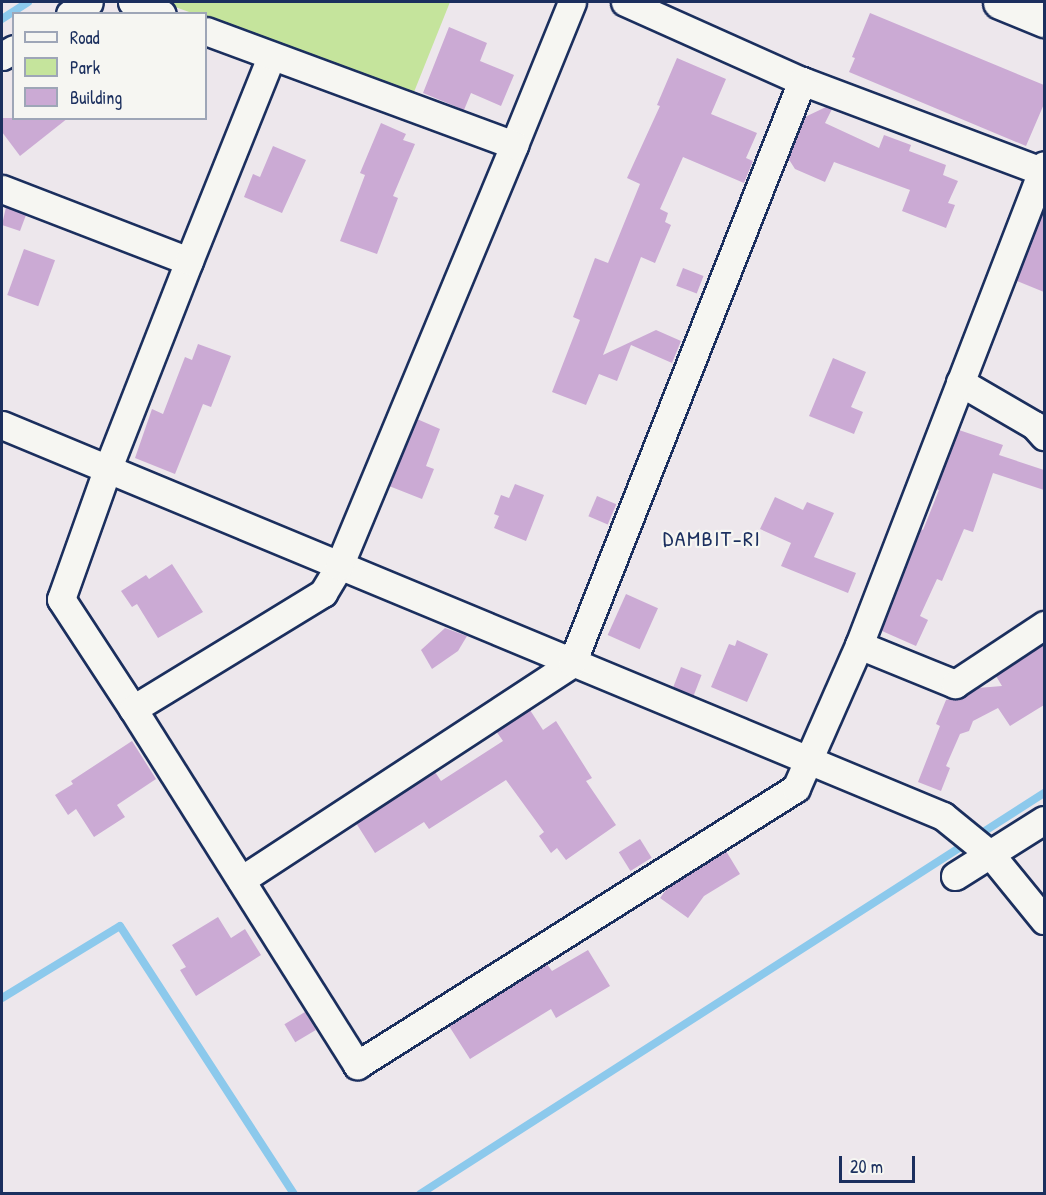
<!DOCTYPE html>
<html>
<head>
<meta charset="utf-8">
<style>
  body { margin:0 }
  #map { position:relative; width:1046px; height:1195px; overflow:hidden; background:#ede7ec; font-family:"Patrick Hand",sans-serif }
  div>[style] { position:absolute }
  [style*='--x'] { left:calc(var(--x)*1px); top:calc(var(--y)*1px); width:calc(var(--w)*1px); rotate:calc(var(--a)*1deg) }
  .green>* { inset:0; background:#c5e49c }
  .stream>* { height:8px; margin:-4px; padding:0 4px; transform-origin:4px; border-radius:4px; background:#8cc9ec }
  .building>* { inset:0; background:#cbaad4; transform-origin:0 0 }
  .roads { filter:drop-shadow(2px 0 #1b2f5e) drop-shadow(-2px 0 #1b2f5e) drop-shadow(0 2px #1b2f5e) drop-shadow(0 -2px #1b2f5e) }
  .minor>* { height:27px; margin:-13.5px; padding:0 13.5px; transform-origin:13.5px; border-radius:13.5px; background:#f6f6f2 }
  .tertiary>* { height:33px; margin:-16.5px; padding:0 16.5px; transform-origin:16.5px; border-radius:16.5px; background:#f6f6f2 }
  span { translate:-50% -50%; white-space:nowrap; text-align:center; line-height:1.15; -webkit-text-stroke:4.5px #f6f6f2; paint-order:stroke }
  .quarter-label { font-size:22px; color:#1b2f5e; letter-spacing:1.5px }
  .frame { position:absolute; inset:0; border:3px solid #1b2f5e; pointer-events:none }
  .legend { position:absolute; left:12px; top:12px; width:195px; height:108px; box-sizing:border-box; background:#f6f6f2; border:2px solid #9ea6b7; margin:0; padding:8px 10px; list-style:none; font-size:18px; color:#1b2f5e }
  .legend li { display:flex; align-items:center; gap:12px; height:30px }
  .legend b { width:30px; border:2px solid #9ea6b7 }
  .scale { position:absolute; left:839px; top:1156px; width:76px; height:27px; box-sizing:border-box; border:3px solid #1b2f5e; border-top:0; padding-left:8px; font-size:18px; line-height:21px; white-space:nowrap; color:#1b2f5e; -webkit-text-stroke:4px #f6f6f2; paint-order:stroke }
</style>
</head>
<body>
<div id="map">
  <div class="green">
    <div style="clip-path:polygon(161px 2px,450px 2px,412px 97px,206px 19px,206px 14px,192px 13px)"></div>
  </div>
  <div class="stream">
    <div style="--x:2;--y:19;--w:31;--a:-33"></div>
    <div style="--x:977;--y:836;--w:80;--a:-32.7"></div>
    <div style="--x:2;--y:998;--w:138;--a:-31.4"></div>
    <div style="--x:120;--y:926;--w:320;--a:57"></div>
    <div style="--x:420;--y:1194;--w:650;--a:-32.69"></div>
  </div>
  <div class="building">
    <div style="clip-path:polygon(870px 13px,1044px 85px,1044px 104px,1026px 146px,849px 72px,855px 58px,852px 57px)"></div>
    <div style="clip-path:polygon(449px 27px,487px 43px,480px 61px,514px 75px,501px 106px,471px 93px,464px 110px,423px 93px)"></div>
    <div style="clip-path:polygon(677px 58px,726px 79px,711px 114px,757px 133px,746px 158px,753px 161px,744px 183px,683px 157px,660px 209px,668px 213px,665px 222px,671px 225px,655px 263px,641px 257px,603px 355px,656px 330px,681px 341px,672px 363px,631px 345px,617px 381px,599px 374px,586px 405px,552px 392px,580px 320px,573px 317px,595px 258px,608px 263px,640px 184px,627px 178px,660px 106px,657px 105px)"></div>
    <div style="clip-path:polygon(826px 107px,832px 109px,825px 123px,879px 148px,884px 135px,911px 145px,909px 151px,946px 165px,943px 175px,958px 181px,948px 203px,955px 205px,946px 228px,902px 211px,910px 190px,834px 162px,825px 182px,795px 169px,788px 158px,805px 117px)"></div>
    <div style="clip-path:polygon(2px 118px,68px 118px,20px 156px,2px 132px)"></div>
    <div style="clip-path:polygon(381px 123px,406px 134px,403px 140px,415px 144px,393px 196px,398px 198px,377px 254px,340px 241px,365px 175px,360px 173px)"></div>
    <div style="clip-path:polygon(273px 146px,306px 160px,282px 213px,244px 197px,253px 174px,260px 177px)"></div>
    <div style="clip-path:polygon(6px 207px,26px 215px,20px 231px,2px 225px)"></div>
    <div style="clip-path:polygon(1044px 208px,1044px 292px,1017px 281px)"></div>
    <div style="left:24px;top:249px;width:33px;height:49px;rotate:20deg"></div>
    <div style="left:683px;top:268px;width:22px;height:19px;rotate:21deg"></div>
    <div style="clip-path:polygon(198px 344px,231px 356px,211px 407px,203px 404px,175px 474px,135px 458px,152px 409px,163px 414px,185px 357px,192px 360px)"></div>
    <div style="clip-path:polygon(833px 358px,866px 372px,851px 407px,863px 412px,854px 434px,809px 416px)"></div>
    <div style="clip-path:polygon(417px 419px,440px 429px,426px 466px,434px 469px,422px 499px,389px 486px)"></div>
    <div style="clip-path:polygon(959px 430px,1003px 445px,999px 455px,1044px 470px,1044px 490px,993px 473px,973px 532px,964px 529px,942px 581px,937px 579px,920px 616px,928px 620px,916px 646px,882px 631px,921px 529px,923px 530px,939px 490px,936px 489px)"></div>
    <div style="clip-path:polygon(515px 484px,544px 495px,526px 541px,494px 528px,499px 516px,494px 514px,501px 495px,509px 498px)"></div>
    <div style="left:597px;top:496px;width:21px;height:22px;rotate:23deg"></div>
    <div style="clip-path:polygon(775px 497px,803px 510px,807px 502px,834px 513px,814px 557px,856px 573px,848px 593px,781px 566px,791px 543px,760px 529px)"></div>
    <div style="clip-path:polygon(172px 564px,203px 612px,158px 638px,137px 604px,132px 607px,121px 591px,146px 575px,149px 579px)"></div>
    <div style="left:626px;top:594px;width:35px;height:45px;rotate:24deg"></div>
    <div style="clip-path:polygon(445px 628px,467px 636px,458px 651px,432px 669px,421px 650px)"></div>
    <div style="clip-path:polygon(737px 640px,768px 654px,747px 702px,711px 687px,729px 644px,735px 646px)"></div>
    <div style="clip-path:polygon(1044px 644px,1044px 705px,1010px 726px,998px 708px,973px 721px,969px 731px,960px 734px,946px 766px,950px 768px,941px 791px,918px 782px,940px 726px,936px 724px,946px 700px,963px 697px,978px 688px,1002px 686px,996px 676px)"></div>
    <div style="left:681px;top:667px;width:22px;height:22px;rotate:21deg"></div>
    <div style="clip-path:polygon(530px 710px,543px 730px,556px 721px,592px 778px,586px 781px,616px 825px,566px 860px,557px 848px,551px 853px,539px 836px,544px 832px,506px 780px,429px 829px,424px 822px,375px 853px,356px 823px,435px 772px,441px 781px,503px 741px,496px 731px)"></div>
    <div style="clip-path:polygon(132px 741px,156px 779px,117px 805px,125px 817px,94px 837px,76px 809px,68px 815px,55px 795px,73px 784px,71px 781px)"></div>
    <div style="left:640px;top:839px;width:22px;height:25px;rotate:58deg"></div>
    <div style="clip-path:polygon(726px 851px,740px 874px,704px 896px,688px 918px,660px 898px,668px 887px)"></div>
    <div style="clip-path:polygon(218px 917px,231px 938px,245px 929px,261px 955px,196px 996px,180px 970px,186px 967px,172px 945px)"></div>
    <div style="clip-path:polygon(588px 950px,610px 986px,556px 1018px,551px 1009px,470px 1059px,449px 1026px,547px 964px,552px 971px)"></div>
    <div style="left:305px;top:1012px;width:21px;height:24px;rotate:59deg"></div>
  </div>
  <div class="roads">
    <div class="minor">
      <div style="--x:132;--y:2;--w:32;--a:22"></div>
      <div style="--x:625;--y:2;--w:194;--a:24.1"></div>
      <div style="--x:802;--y:81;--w:256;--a:20.6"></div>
      <div style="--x:1042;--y:171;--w:6;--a:-72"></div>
      <div style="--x:70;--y:14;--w:22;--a:-32"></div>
      <div style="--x:2;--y:56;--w:14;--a:-30"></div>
      <div style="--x:514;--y:145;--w:154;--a:-67.9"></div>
      <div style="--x:2;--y:189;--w:200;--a:21.1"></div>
      <div style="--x:189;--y:261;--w:225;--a:111.4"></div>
      <div style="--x:107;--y:470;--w:137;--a:109.6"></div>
      <div style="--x:61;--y:599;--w:131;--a:56.8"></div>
      <div style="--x:133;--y:709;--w:421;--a:57.8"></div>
      <div style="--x:357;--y:1065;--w:519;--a:-32.25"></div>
      <div style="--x:796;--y:788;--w:156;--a:-66.2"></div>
      <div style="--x:859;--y:645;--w:508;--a:-68.89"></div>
      <div style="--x:1042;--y:171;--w:2;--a:27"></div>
      <div style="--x:189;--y:261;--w:220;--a:-68.1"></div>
      <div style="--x:960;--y:382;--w:86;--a:30.2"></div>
      <div style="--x:1034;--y:425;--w:15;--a:48"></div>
      <div style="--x:2;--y:425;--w:1019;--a:22.56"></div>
      <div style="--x:943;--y:816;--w:62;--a:39.1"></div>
      <div style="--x:991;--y:855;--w:84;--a:50.8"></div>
      <div style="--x:859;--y:645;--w:104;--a:22.1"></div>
      <div style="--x:955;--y:684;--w:107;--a:-33.5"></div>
      <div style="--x:133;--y:709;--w:223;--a:-31.4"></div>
      <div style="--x:323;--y:593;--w:31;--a:-59"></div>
      <div style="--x:339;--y:566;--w:456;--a:-67.4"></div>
      <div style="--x:514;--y:145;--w:328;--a:-159.7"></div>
      <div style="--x:955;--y:876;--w:105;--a:-32.2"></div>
      <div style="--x:241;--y:880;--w:396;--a:-33.2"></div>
      <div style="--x:572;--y:663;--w:626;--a:-68.44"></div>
    </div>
    <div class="tertiary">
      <div style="--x:1000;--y:2;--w:48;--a:22.2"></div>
    </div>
  </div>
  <div class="quarter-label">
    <span style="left:712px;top:539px">DAMBIT-RI</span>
  </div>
  <div class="frame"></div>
  <ul class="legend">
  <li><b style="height:8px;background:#f6f6f2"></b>Road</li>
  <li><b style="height:16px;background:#c5e49c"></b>Park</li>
  <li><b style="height:16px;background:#cbaad4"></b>Building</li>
  </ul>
  <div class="scale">20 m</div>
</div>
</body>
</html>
